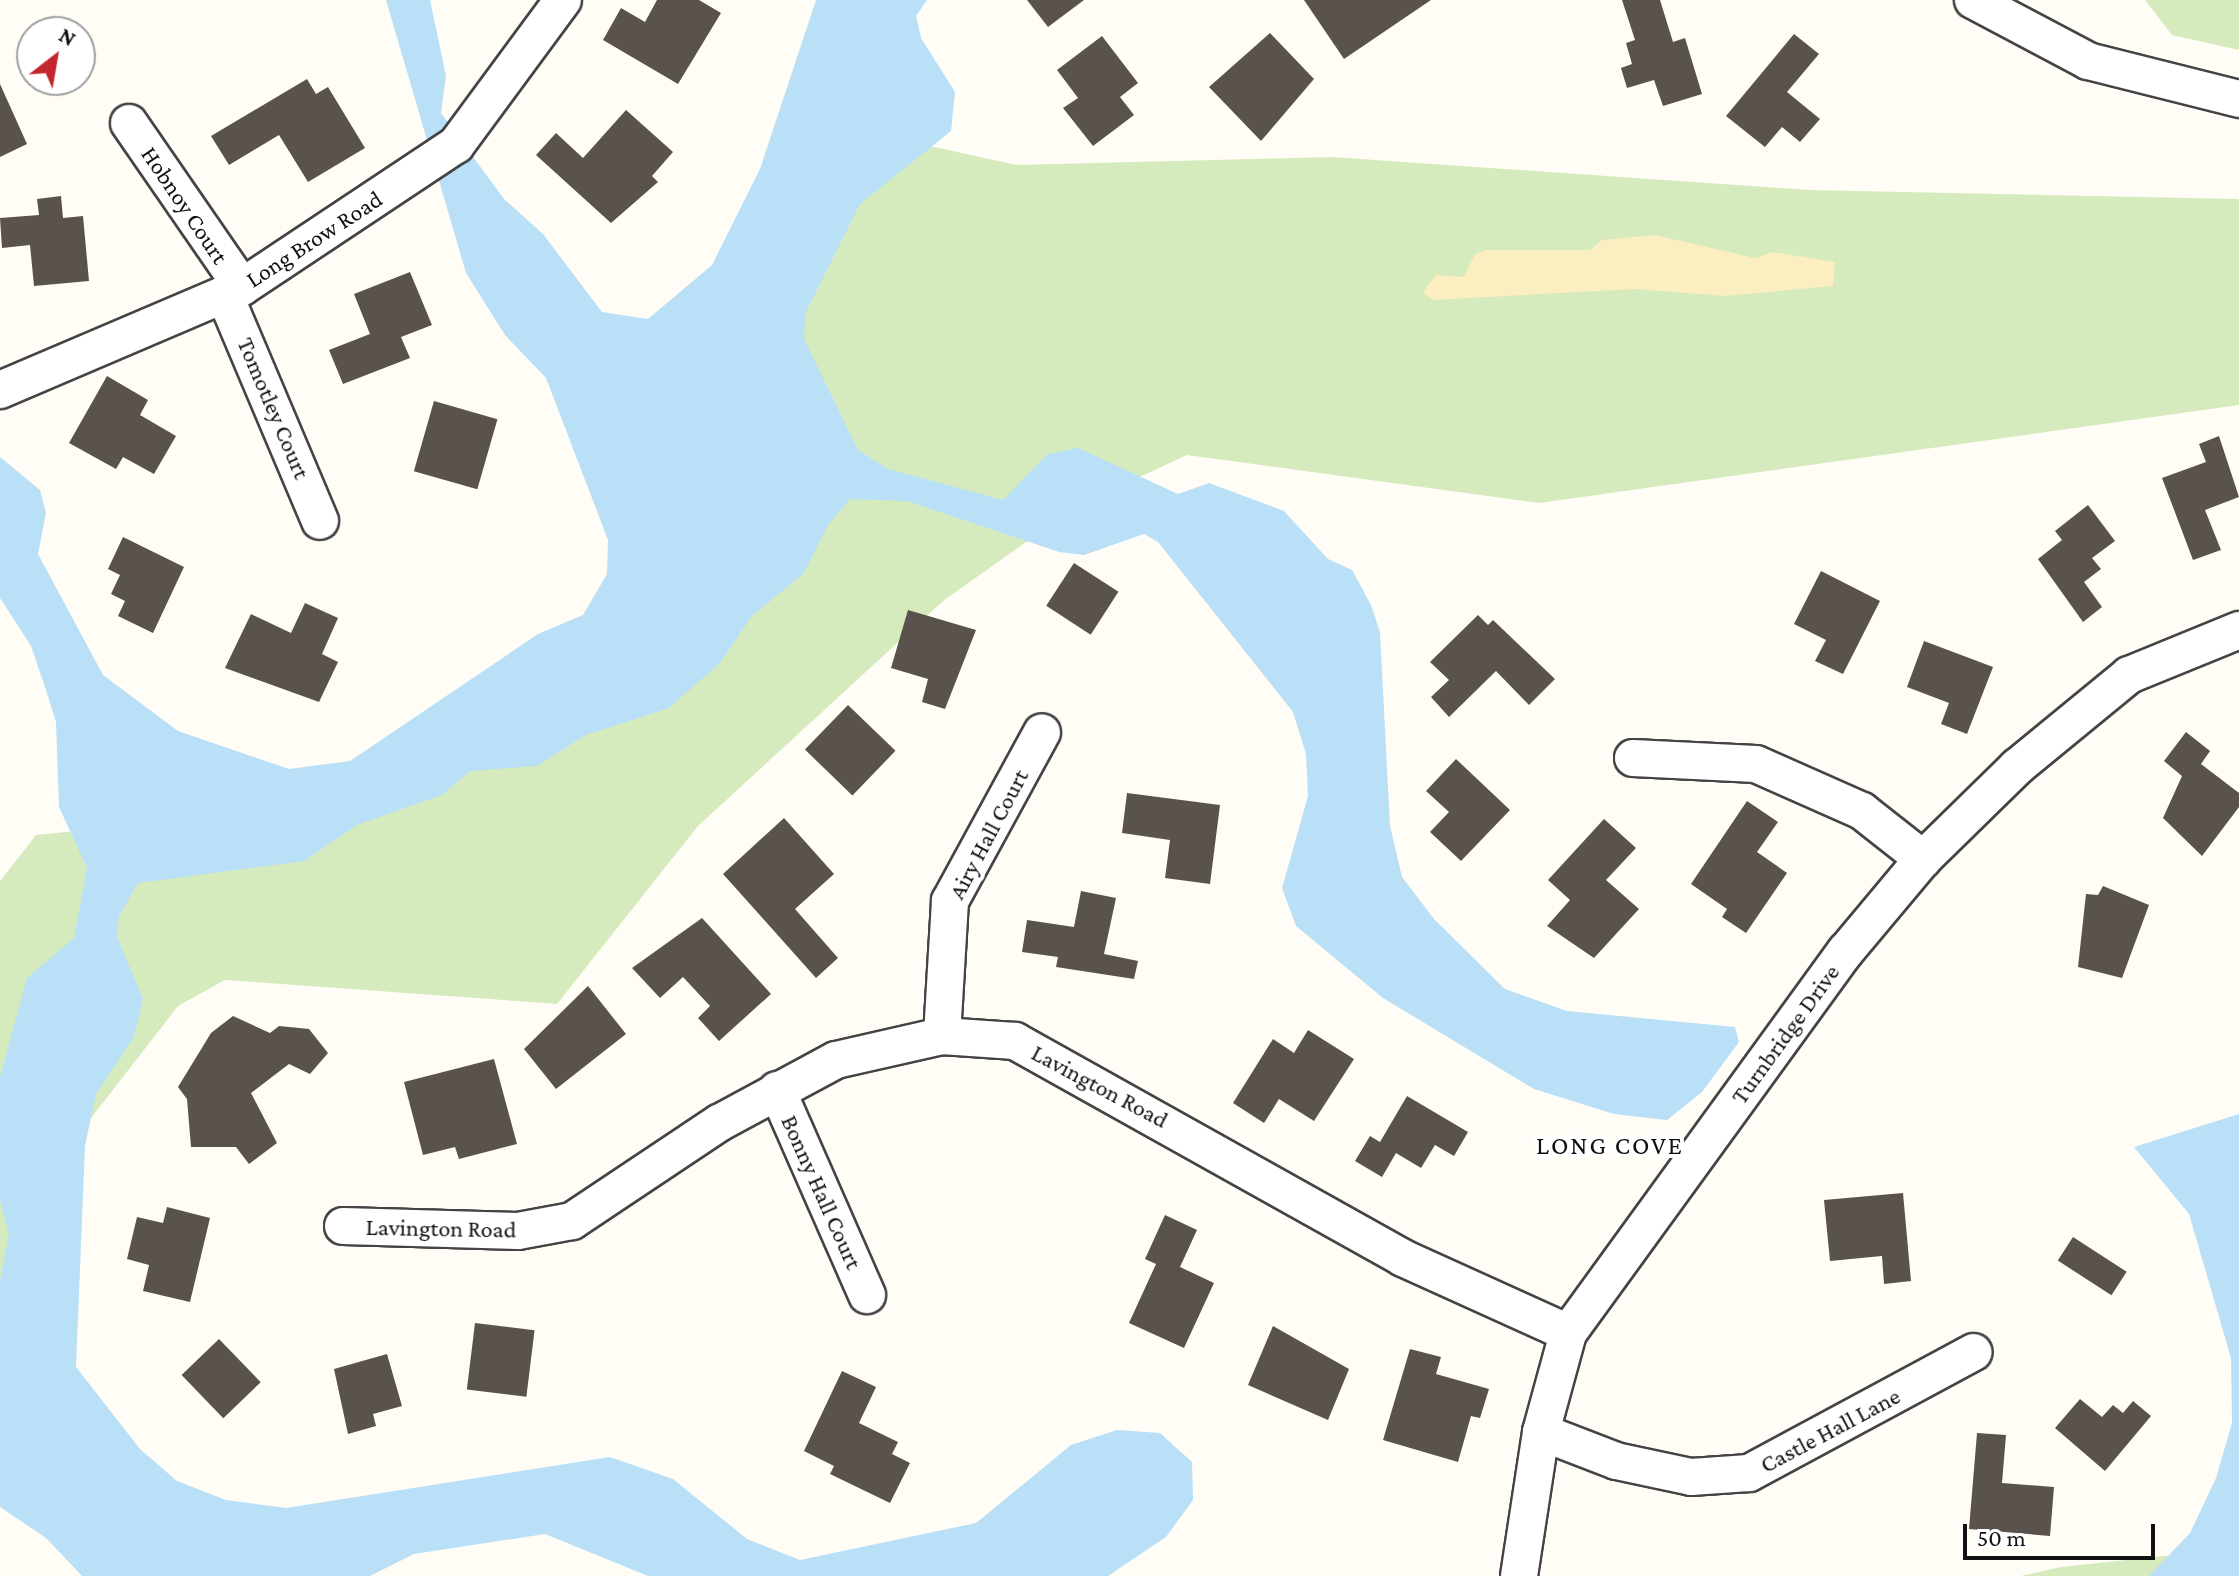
<!DOCTYPE html>
<html>
<head>
<meta charset="utf-8">
<style>
  body { margin:0 }
  #map { position:relative; width:2239px; height:1576px; overflow:hidden; background:#fffdf5; font-family:"Crimson Pro",serif }
  div>[style] { position:absolute }
  [style*='--x'] { left:calc(var(--x)*1px); top:calc(var(--y)*1px); width:calc(var(--w)*1px); rotate:calc(var(--a)*1deg) }
  .green>* { inset:0; background:#d5ebbd }
  .sand>* { inset:0; background:#fbeec1 }
  .water>* { inset:0; background:#b9e0f7 }
  .building>* { inset:0; background:#5a524d; transform-origin:0 0 }
  .roads { filter:drop-shadow(2px 0 #444) drop-shadow(-2px 0 #444) drop-shadow(0 2px #444) drop-shadow(0 -2px #444) }
  .minor>* { height:36px; margin:-18px; padding:0 18px; transform-origin:18px; border-radius:18px; background:#fff }
  span { translate:-50% -50%; white-space:nowrap; text-align:center; line-height:1.15; -webkit-text-stroke:8px #fff; paint-order:stroke }
  .street-label { font-size:24px; color:#111 }
  .neighbourhood-label { font-size:26px; color:#111; letter-spacing:2px }
  .north { position:absolute; left:16px; top:16px; width:80px; height:80px; box-sizing:border-box; background:#fff; border:2px solid #a0a0a0; border-radius:50%; rotate:31deg; font-size:22px; font-weight:700; line-height:32px; text-align:center; color:#111 }
  .north::after { content:''; display:block; margin:auto; width:28px; height:36px; background:#c4262e; clip-path:polygon(50% 0,100% 100%,50% 72%,0 100%) }
  .scale { position:absolute; left:1963px; top:1524px; width:192px; height:36px; box-sizing:border-box; border:4px solid #111; border-top:0; padding-left:10px; font-size:24px; line-height:28px; white-space:nowrap; color:#111; -webkit-text-stroke:6px #fff; paint-order:stroke }
</style>
</head>
<body>
<div id="map">
  <div class="green">
    <div style="clip-path:polygon(2145px 0,2239px 0,2239px 50px,2172px 35px)"></div>
    <div style="clip-path:polygon(871px 133px,1016px 165px,1332px 157px,1809px 190px,2239px 199px,2239px 405px,1539px 503px,1187px 455px,1077px 506px,943px 601px,698px 826px,557px 1004px,225px 980px,178px 1006px,53px 1167px,0 1359px,0 881px,36px 835px,146px 824px,395px 782px,557px 680px)"></div>
    <div style="clip-path:polygon(2239px 1548px,2239px 1576px,2021px 1576px,2061px 1567px)"></div>
  </div>
  <div class="sand">
    <div style="clip-path:polygon(1655px 235px,1755px 258px,1773px 252px,1835px 262px,1833px 286px,1725px 296px,1635px 289px,1432px 300px,1423px 292px,1436px 275px,1464px 277px,1475px 254px,1486px 250px,1590px 250px,1602px 240px)"></div>
  </div>
  <div class="water">
    <div style="clip-path:polygon(386px 0,430px 0,446px 76px,441px 113px,504px 199px,543px 234px,602px 312px,648px 319px,712px 265px,760px 169px,816px 0,927px 0,916px 16px,921px 38px,955px 92px,951px 131px,860px 204px,805px 314px,804px 339px,858px 450px,888px 469px,1003px 500px,1048px 454px,1078px 448px,1178px 494px,1209px 483px,1284px 511px,1328px 559px,1352px 570px,1371px 605px,1380px 632px,1390px 826px,1402px 877px,1434px 919px,1505px 989px,1567px 1011px,1735px 1027px,1739px 1042px,1702px 1092px,1667px 1120px,1614px 1114px,1534px 1089px,1383px 998px,1296px 926px,1282px 888px,1308px 796px,1306px 754px,1293px 712px,1158px 542px,1144px 534px,1084px 555px,1059px 552px,907px 501px,850px 499px,828px 525px,804px 573px,752px 616px,720px 663px,669px 708px,586px 735px,537px 766px,470px 771px,442px 795px,357px 825px,304px 861px,138px 883px,119px 916px,117px 937px,143px 999px,134px 1037px,96px 1094px,85px 1146px,76px 1367px,140px 1449px,177px 1481px,226px 1500px,286px 1508px,610px 1457px,673px 1479px,747px 1539px,800px 1560px,976px 1523px,1071px 1445px,1117px 1430px,1160px 1433px,1192px 1462px,1193px 1500px,1166px 1537px,1108px 1576px,648px 1576px,545px 1534px,414px 1554px,370px 1576px,82px 1576px,46px 1538px,0 1507px,0 1280px,9px 1234px,0 1201px,0 1077px,27px 978px,74px 938px,87px 868px,59px 807px,56px 722px,46px 690px,31px 646px,0 598px,0 457px,40px 490px,46px 513px,38px 554px,103px 675px,178px 731px,289px 769px,350px 761px,538px 634px,583px 615px,607px 574px,608px 540px,546px 378px,505px 335px,466px 273px)"></div>
    <div style="clip-path:polygon(2239px 1114px,2239px 1576px,2149px 1576px,2190px 1533px,2216px 1478px,2232px 1423px,2231px 1358px,2189px 1214px,2134px 1147px)"></div>
  </div>
  <div class="building">
    <div style="clip-path:polygon(657px 0,699px 0,721px 13px,678px 84px,603px 40px,621px 8px,645px 22px)"></div>
    <div style="clip-path:polygon(1027px 0,1084px 0,1048px 27px)"></div>
    <div style="clip-path:polygon(1304px 0,1431px 0,1344px 59px)"></div>
    <div style="clip-path:polygon(1622px 0,1660px 0,1673px 42px,1685px 38px,1702px 94px,1663px 106px,1654px 80px,1627px 88px,1621px 68px,1632px 64px,1626px 43px,1635px 40px)"></div>
    <div style="clip-path:polygon(1270px 33px,1314px 79px,1261px 141px,1209px 87px)"></div>
    <div style="clip-path:polygon(1794px 34px,1819px 54px,1787px 92px,1820px 119px,1800px 142px,1782px 127px,1765px 147px,1726px 116px)"></div>
    <div style="clip-path:polygon(1102px 36px,1138px 83px,1120px 97px,1134px 115px,1093px 146px,1063px 108px,1078px 98px,1057px 70px)"></div>
    <div style="clip-path:polygon(307px 79px,316px 94px,328px 87px,365px 148px,308px 182px,279px 135px,229px 165px,211px 136px)"></div>
    <div style="clip-path:polygon(0 84px,27px 144px,0 157px)"></div>
    <div style="clip-path:polygon(626px 110px,673px 152px,652px 176px,658px 182px,611px 223px,536px 155px,556px 133px,583px 158px)"></div>
    <div style="clip-path:polygon(61px 196px,63px 218px,83px 216px,89px 281px,34px 286px,30px 245px,2px 248px,0 218px,39px 215px,37px 199px)"></div>
    <div style="clip-path:polygon(410px 272px,432px 325px,401px 337px,410px 358px,343px 384px,329px 350px,370px 334px,354px 294px)"></div>
    <div style="clip-path:polygon(107px 376px,148px 400px,140px 415px,176px 436px,154px 474px,123px 457px,116px 469px,69px 443px)"></div>
    <div style="left:434px;top:401px;width:66px;height:73px;rotate:16deg"></div>
    <div style="clip-path:polygon(2219px 436px,2239px 497px,2205px 510px,2221px 550px,2193px 560px,2162px 478px,2206px 462px,2199px 444px)"></div>
    <div style="clip-path:polygon(2088px 505px,2115px 541px,2092px 558px,2101px 569px,2084px 582px,2102px 607px,2083px 622px,2038px 559px,2062px 540px,2055px 531px)"></div>
    <div style="clip-path:polygon(123px 537px,184px 567px,153px 633px,118px 616px,125px 601px,111px 594px,120px 575px,108px 569px)"></div>
    <div style="left:1074px;top:563px;width:53px;height:51px;rotate:33deg"></div>
    <div style="clip-path:polygon(1821px 571px,1880px 601px,1843px 674px,1815px 661px,1826px 640px,1794px 624px)"></div>
    <div style="clip-path:polygon(305px 603px,338px 618px,322px 654px,338px 662px,319px 702px,225px 668px,251px 614px,291px 633px)"></div>
    <div style="clip-path:polygon(908px 610px,976px 630px,945px 709px,922px 702px,928px 679px,891px 668px)"></div>
    <div style="clip-path:polygon(1478px 615px,1488px 625px,1493px 620px,1555px 679px,1529px 705px,1496px 671px,1449px 717px,1431px 697px,1449px 680px,1430px 662px)"></div>
    <div style="clip-path:polygon(1924px 641px,1993px 667px,1967px 734px,1941px 724px,1949px 703px,1907px 687px)"></div>
    <div style="left:848px;top:705px;width:66px;height:62px;rotate:44deg"></div>
    <div style="clip-path:polygon(2186px 732px,2210px 751px,2201px 764px,2239px 793px,2239px 807px,2202px 856px,2163px 818px,2182px 776px,2164px 761px)"></div>
    <div style="clip-path:polygon(1456px 759px,1510px 810px,1461px 861px,1430px 832px,1449px 812px,1426px 791px)"></div>
    <div style="clip-path:polygon(1127px 793px,1220px 805px,1210px 884px,1165px 878px,1170px 840px,1122px 833px)"></div>
    <div style="clip-path:polygon(1747px 801px,1778px 822px,1757px 852px,1787px 873px,1746px 933px,1722px 917px,1727px 909px,1691px 884px)"></div>
    <div style="clip-path:polygon(784px 818px,834px 874px,795px 909px,838px 958px,816px 978px,723px 874px)"></div>
    <div style="clip-path:polygon(1604px 819px,1636px 848px,1606px 880px,1639px 909px,1594px 958px,1547px 926px,1570px 900px,1548px 880px)"></div>
    <div style="clip-path:polygon(2103px 886px,2149px 905px,2122px 978px,2078px 967px,2086px 894px,2098px 895px)"></div>
    <div style="clip-path:polygon(1081px 891px,1116px 898px,1104px 954px,1138px 961px,1134px 979px,1056px 967px,1058px 957px,1022px 952px,1027px 920px,1074px 927px)"></div>
    <div style="clip-path:polygon(702px 918px,771px 994px,719px 1041px,698px 1018px,710px 1006px,683px 977px,660px 998px,632px 968px)"></div>
    <div style="clip-path:polygon(588px 986px,626px 1034px,556px 1089px,524px 1049px)"></div>
    <div style="clip-path:polygon(233px 1016px,270px 1033px,279px 1026px,309px 1029px,328px 1053px,310px 1074px,289px 1064px,251px 1093px,277px 1143px,249px 1164px,236px 1147px,191px 1147px,187px 1099px,178px 1087px,211px 1033px)"></div>
    <div style="clip-path:polygon(1308px 1030px,1354px 1059px,1314px 1121px,1279px 1099px,1264px 1123px,1233px 1103px,1273px 1039px,1294px 1053px)"></div>
    <div style="clip-path:polygon(494px 1059px,517px 1144px,459px 1159px,455px 1147px,423px 1155px,404px 1082px)"></div>
    <div style="clip-path:polygon(1407px 1096px,1468px 1132px,1454px 1156px,1435px 1145px,1421px 1168px,1396px 1153px,1382px 1177px,1355px 1161px,1370px 1136px,1380px 1142px)"></div>
    <div style="clip-path:polygon(1903px 1193px,1911px 1281px,1884px 1284px,1882px 1256px,1830px 1261px,1824px 1200px)"></div>
    <div style="clip-path:polygon(167px 1207px,210px 1218px,190px 1302px,143px 1291px,149px 1265px,127px 1259px,137px 1217px,163px 1223px)"></div>
    <div style="clip-path:polygon(1165px 1215px,1197px 1230px,1180px 1267px,1214px 1283px,1184px 1348px,1129px 1323px,1156px 1264px,1145px 1259px)"></div>
    <div style="left:2073px;top:1237px;width:64px;height:28px;rotate:33deg"></div>
    <div style="left:475px;top:1323px;width:60px;height:67px;rotate:7deg"></div>
    <div style="clip-path:polygon(1273px 1326px,1349px 1369px,1328px 1420px,1248px 1385px)"></div>
    <div style="left:219px;top:1339px;width:60px;height:52px;rotate:46deg"></div>
    <div style="clip-path:polygon(1410px 1349px,1441px 1357px,1436px 1374px,1489px 1389px,1480px 1418px,1471px 1416px,1458px 1462px,1383px 1440px)"></div>
    <div style="clip-path:polygon(387px 1354px,402px 1406px,373px 1414px,376px 1426px,348px 1434px,334px 1369px)"></div>
    <div style="clip-path:polygon(842px 1371px,876px 1387px,859px 1423px,898px 1442px,892px 1454px,910px 1463px,890px 1503px,830px 1474px,834px 1466px,804px 1451px)"></div>
    <div style="clip-path:polygon(2080px 1399px,2102px 1417px,2113px 1405px,2123px 1413px,2133px 1401px,2151px 1416px,2105px 1471px,2055px 1428px)"></div>
    <div style="clip-path:polygon(1977px 1433px,2006px 1435px,2002px 1483px,2054px 1487px,2050px 1536px,1969px 1529px)"></div>
  </div>
  <div class="roads">
    <div class="minor">
      <div style="--x:1973;--y:0;--w:130;--a:27.9"></div>
      <div style="--x:2088;--y:61;--w:156;--a:14.1"></div>
      <div style="--x:129;--y:123;--w:199;--a:55.4"></div>
      <div style="--x:225;--y:296;--w:244;--a:67.1"></div>
      <div style="--x:0;--y:390;--w:263;--a:-23.1"></div>
      <div style="--x:242;--y:287;--w:257;--a:-33.6"></div>
      <div style="--x:456;--y:145;--w:180;--a:-53.6"></div>
      <div style="--x:1633;--y:758;--w:123;--a:2.8"></div>
      <div style="--x:1756;--y:764;--w:116;--a:23.9"></div>
      <div style="--x:1862;--y:811;--w:78;--a:38.2"></div>
      <div style="--x:942;--y:1036;--w:135;--a:-86.6"></div>
      <div style="--x:950;--y:901;--w:192;--a:-61.4"></div>
      <div style="--x:777;--y:1090;--w:224;--a:66.3"></div>
      <div style="--x:343;--y:1226;--w:175;--a:1.6"></div>
      <div style="--x:518;--y:1231;--w:55;--a:-10.5"></div>
      <div style="--x:572;--y:1221;--w:177;--a:-33.7"></div>
      <div style="--x:719;--y:1123;--w:133;--a:-28.3"></div>
      <div style="--x:836;--y:1060;--w:109;--a:-12.8"></div>
      <div style="--x:942;--y:1036;--w:73;--a:3.9"></div>
      <div style="--x:1015;--y:1041;--w:445;--a:29.2"></div>
      <div style="--x:1403;--y:1258;--w:181;--a:24.4"></div>
      <div style="--x:1541;--y:1432;--w:80;--a:21.1"></div>
      <div style="--x:1616;--y:1461;--w:77;--a:12"></div>
      <div style="--x:1691;--y:1477;--w:58;--a:-3.9"></div>
      <div style="--x:1749;--y:1473;--w:255;--a:-28.3"></div>
      <div style="--x:1519;--y:1576;--w:146;--a:-81.3"></div>
      <div style="--x:1541;--y:1432;--w:103;--a:-74.7"></div>
      <div style="--x:1568;--y:1333;--w:472;--a:-54"></div>
      <div style="--x:1846;--y:951;--w:120;--a:-50.1"></div>
      <div style="--x:1923;--y:859;--w:132;--a:-44.4"></div>
      <div style="--x:2017;--y:767;--w:145;--a:-39.4"></div>
      <div style="--x:2129;--y:675;--w:119;--a:-22.2"></div>
    </div>
  </div>
  <div class="street-label">
    <span style="left:185px;top:205px;rotate:56deg">Hobnoy Court</span>
    <span style="left:314px;top:239px;rotate:-33deg">Long Brow Road</span>
    <span style="left:274px;top:408px;rotate:67deg">Tomotley Court</span>
    <span style="left:988px;top:834px;rotate:-62deg">Airy Hall Court</span>
    <span style="left:1785px;top:1034px;rotate:-54deg">Turnbridge Drive</span>
    <span style="left:1100px;top:1086px;rotate:28deg">Lavington Road</span>
    <span style="left:822px;top:1192px;rotate:66deg">Bonny Hall Court</span>
    <span style="left:441px;top:1228px;rotate:1deg">Lavington Road</span>
    <span style="left:1830px;top:1430px;rotate:-28deg">Castle Hall Lane</span>
  </div>
  <div class="neighbourhood-label">
    <span style="left:1610px;top:1146px">LONG COVE</span>
  </div>
  <div class="north">N</div>
  <div class="scale">50 m</div>
</div>
</body>
</html>
